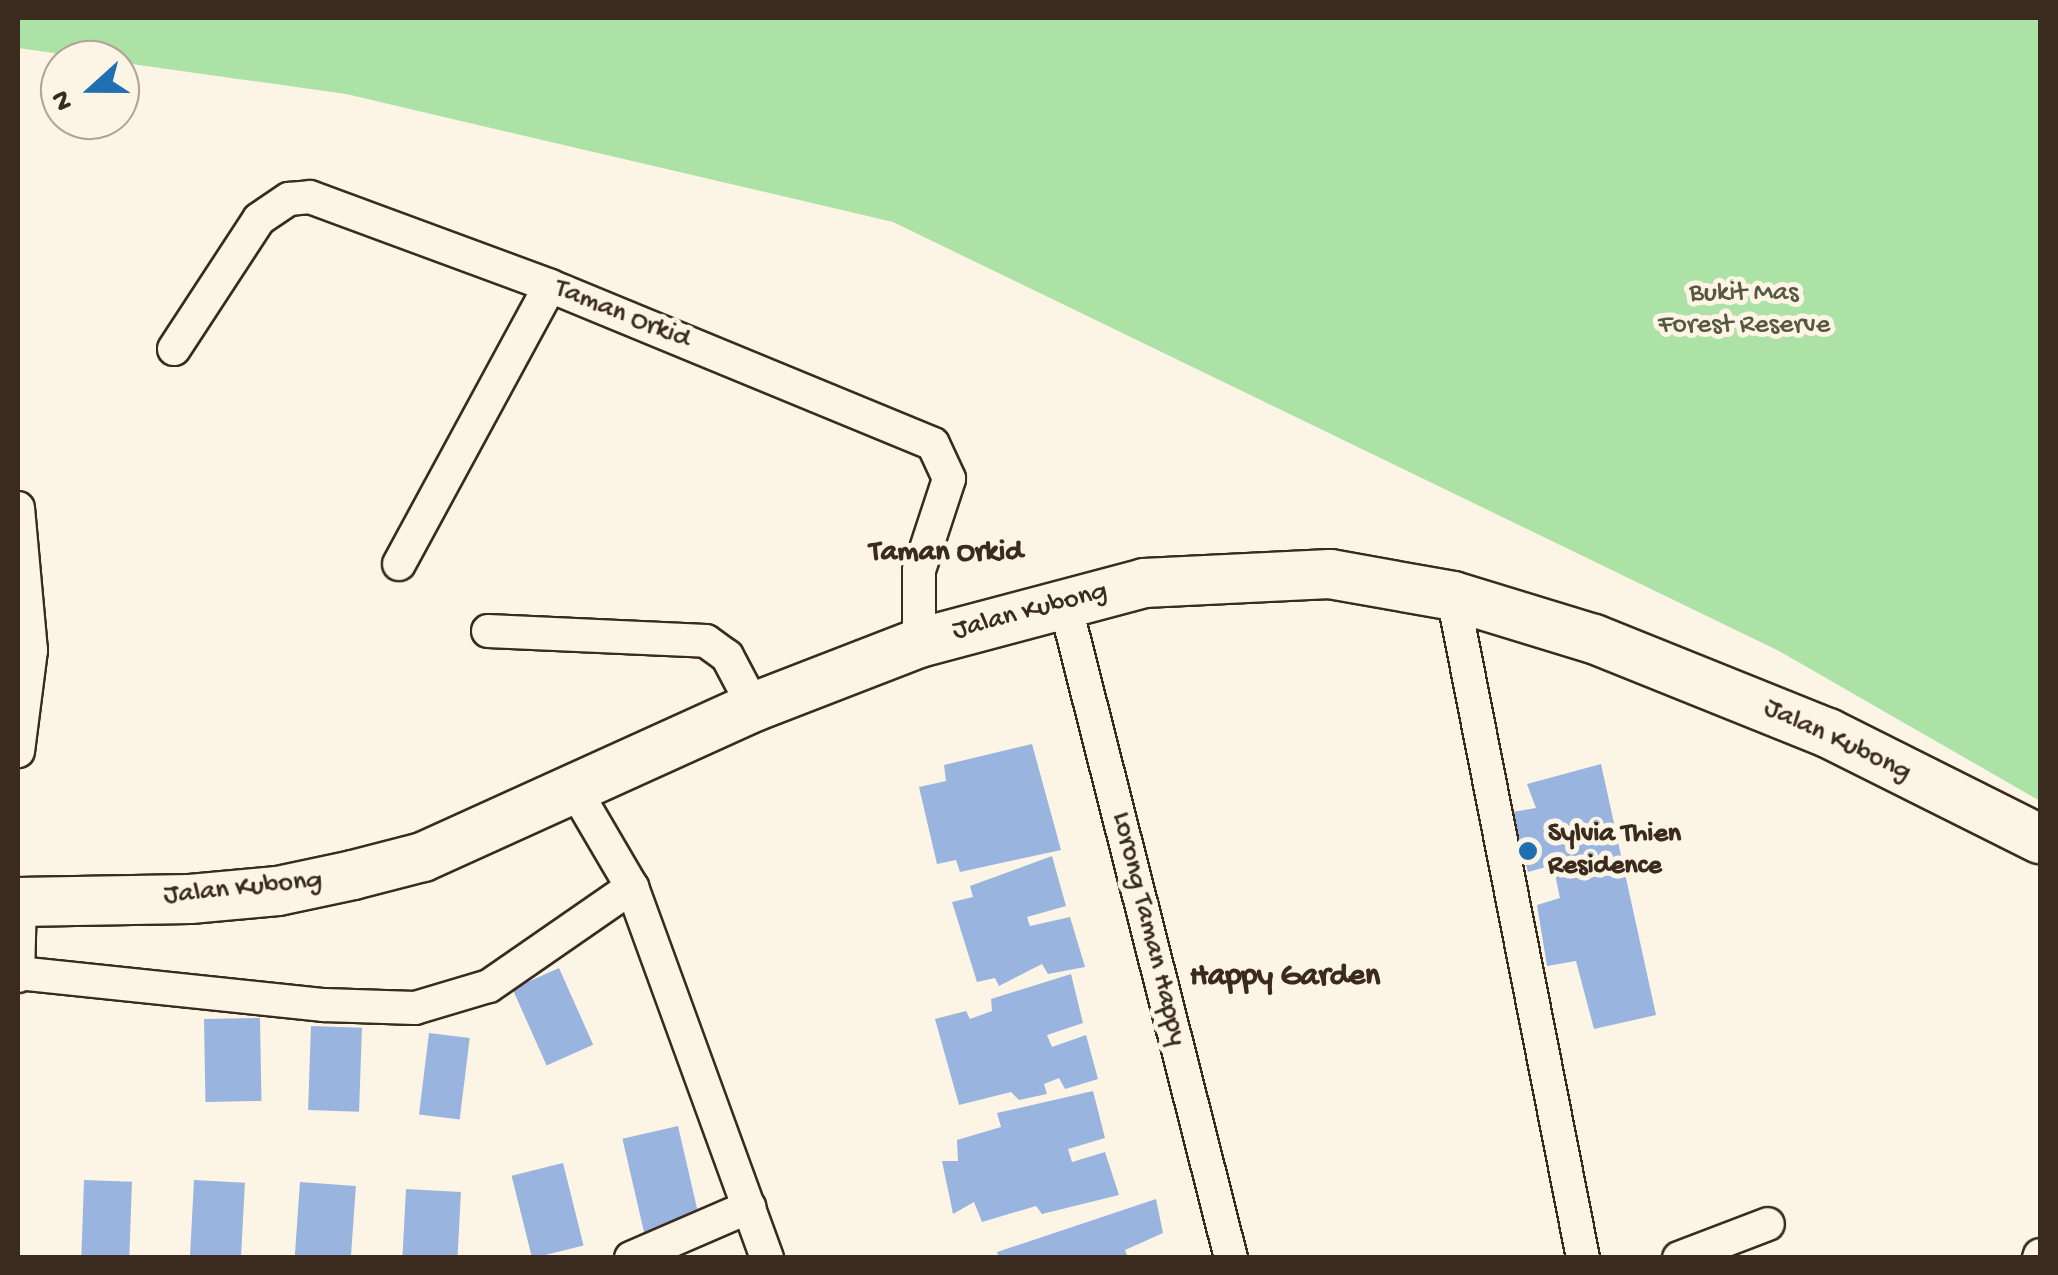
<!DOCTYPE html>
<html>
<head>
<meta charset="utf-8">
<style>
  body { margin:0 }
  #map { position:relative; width:2058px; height:1275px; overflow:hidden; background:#fcf5e5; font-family:"Gochi Hand",sans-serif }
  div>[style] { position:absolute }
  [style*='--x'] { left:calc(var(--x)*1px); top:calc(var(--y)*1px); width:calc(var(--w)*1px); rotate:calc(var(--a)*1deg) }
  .green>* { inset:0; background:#ace2a5 }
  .building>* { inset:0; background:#99b4df; transform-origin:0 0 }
  .roads { filter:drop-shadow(2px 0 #3b2a1e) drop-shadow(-2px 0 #3b2a1e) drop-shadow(0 2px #3b2a1e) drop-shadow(0 -2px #3b2a1e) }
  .minor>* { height:32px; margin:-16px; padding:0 16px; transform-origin:16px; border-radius:16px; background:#fcf5e5 }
  .highway>* { height:48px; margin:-24px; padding:0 24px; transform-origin:24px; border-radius:24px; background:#fcf5e5 }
  .dots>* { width:28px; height:28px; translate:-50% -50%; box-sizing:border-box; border:5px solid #fcf5e5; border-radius:50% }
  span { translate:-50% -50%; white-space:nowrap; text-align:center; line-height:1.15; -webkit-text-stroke:10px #fcf5e5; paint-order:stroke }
  .park-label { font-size:28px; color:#575840 }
  .street-label { font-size:28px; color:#3b2a1e }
  .poi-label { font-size:28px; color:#3b2a1e; font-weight:700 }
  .left { translate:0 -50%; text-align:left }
  .neighbourhood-label { font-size:30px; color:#3b2a1e; font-weight:700 }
  .quarter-label { font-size:32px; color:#3b2a1e; font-weight:700 }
  .frame { position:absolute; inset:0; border:20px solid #3b2a1e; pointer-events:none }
  .north { position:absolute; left:40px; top:40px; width:100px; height:100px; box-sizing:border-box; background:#fcf5e5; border:2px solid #afa495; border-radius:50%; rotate:249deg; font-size:28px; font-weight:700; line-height:40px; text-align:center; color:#3b2a1e }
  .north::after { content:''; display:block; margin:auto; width:35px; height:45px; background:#1f6fb2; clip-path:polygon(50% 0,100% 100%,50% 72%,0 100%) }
</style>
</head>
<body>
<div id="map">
  <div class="green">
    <div style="clip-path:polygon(18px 18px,2040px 18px,2040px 801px,1779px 651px,893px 222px,346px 94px,18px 48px)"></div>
  </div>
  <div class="building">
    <div style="clip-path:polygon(1032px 744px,1061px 850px,960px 872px,956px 860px,937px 864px,919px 787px,946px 781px,944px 765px)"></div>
    <div style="clip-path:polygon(1601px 764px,1656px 1015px,1594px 1029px,1576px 961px,1547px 966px,1537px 905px,1560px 898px,1553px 865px,1528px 872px,1512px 812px,1536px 808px,1527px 784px)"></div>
    <div style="clip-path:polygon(1052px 856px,1066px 906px,1027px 917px,1030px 926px,1070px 917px,1085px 967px,1048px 974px,1042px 964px,999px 986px,995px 978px,977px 982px,952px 902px,973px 897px,970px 886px)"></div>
    <div style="left:559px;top:968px;width:84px;height:51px;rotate:66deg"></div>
    <div style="clip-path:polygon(1071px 974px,1083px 1023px,1047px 1035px,1052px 1047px,1086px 1035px,1098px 1079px,1065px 1089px,1059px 1078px,1044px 1084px,1047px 1094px,1019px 1100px,1011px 1092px,959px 1105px,935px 1019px,966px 1011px,970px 1019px,992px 1011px,991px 999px)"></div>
    <div style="left:260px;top:1018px;width:83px;height:56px;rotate:89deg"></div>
    <div style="left:311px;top:1026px;width:51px;height:84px;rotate:2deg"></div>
    <div style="left:429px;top:1033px;width:41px;height:82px;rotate:7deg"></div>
    <div style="clip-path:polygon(1093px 1091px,1105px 1138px,1068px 1149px,1072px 1162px,1105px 1152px,1119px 1195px,1042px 1214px,1036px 1206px,982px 1222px,974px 1202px,953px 1214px,942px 1161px,958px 1161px,957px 1140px,1001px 1127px,997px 1113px)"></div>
    <div style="left:678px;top:1126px;width:96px;height:57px;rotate:77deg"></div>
    <div style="left:563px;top:1163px;width:85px;height:53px;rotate:76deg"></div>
    <div style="left:84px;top:1180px;width:48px;height:78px;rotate:2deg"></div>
    <div style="left:194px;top:1180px;width:51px;height:78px;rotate:3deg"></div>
    <div style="left:300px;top:1182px;width:56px;height:76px;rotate:4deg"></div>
    <div style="left:406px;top:1189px;width:55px;height:69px;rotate:3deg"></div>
    <div style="clip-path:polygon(1156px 1199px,1163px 1233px,1125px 1250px,1128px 1258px,999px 1258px,997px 1252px)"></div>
  </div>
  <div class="roads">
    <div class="minor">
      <div style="--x:174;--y:349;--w:155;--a:-56.8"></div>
      <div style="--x:259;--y:219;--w:36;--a:-34"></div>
      <div style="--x:289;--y:199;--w:21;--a:-5"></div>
      <div style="--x:310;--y:197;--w:256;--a:20.3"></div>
      <div style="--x:550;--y:286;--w:414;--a:22.4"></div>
      <div style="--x:933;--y:444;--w:38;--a:65"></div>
      <div style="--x:949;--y:479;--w:96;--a:108.2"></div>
      <div style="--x:919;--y:570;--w:73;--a:90"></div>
      <div style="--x:18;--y:508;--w:143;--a:84.8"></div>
      <div style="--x:31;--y:650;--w:102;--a:97.3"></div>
      <div style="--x:399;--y:564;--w:316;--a:-61.5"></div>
      <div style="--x:1453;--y:596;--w:675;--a:78.89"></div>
      <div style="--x:1064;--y:600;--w:679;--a:75.76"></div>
      <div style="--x:488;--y:631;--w:218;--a:2.6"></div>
      <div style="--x:706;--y:641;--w:26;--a:36"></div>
      <div style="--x:727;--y:656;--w:58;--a:62.1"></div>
      <div style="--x:575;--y:790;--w:113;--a:59.6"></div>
      <div style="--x:632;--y:887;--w:395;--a:70"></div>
      <div style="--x:18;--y:973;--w:308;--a:6"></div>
      <div style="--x:324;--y:1005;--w:91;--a:1.9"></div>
      <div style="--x:415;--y:1008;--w:77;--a:-16.6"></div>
      <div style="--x:489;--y:986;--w:174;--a:-34.7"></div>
      <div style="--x:18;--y:976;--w:74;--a:-88.5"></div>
      <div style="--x:631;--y:1258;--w:129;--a:-23.4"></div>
      <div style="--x:1679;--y:1258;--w:95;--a:-20.9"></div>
      <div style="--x:2039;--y:1258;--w:3;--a:-72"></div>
    </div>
    <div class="highway">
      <div style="--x:18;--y:902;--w:172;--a:-1"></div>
      <div style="--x:190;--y:899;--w:88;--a:-5.2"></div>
      <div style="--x:278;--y:891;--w:77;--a:-12"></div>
      <div style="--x:353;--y:875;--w:72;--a:-14.4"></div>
      <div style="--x:423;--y:857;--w:363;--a:-24.4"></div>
      <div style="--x:754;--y:707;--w:177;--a:-21.2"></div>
      <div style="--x:919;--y:643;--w:233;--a:-14.9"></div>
      <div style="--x:1144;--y:583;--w:186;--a:-2.8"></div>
      <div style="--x:1330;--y:574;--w:125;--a:10.1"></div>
      <div style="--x:1453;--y:596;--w:147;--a:17"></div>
      <div style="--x:1594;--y:639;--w:252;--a:21.9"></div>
      <div style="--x:1828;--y:733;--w:237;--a:26.6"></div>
    </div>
  </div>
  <div class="dots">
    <div style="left:1528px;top:851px;background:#1f6fb2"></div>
  </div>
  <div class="park-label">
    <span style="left:1744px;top:310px">Bukit Mas<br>Forest Reserve</span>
  </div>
  <div class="street-label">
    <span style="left:622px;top:315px;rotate:22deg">Taman Orkid</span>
    <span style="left:1030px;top:612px;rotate:-15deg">Jalan Kubong</span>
    <span style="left:1837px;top:741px;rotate:25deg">Jalan Kubong</span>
    <span style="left:243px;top:889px;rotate:-6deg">Jalan Kubong</span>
    <span style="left:1148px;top:929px;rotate:76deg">Lorong Taman Happy</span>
  </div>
  <div class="poi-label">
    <span class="left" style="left:1548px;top:851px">Sylvia Thien<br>Residence</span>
  </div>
  <div class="neighbourhood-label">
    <span style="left:946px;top:554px">Taman Orkid</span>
  </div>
  <div class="quarter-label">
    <span style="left:1285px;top:977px">Happy Garden</span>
  </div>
  <div class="frame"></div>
  <div class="north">N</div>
</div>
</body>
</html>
